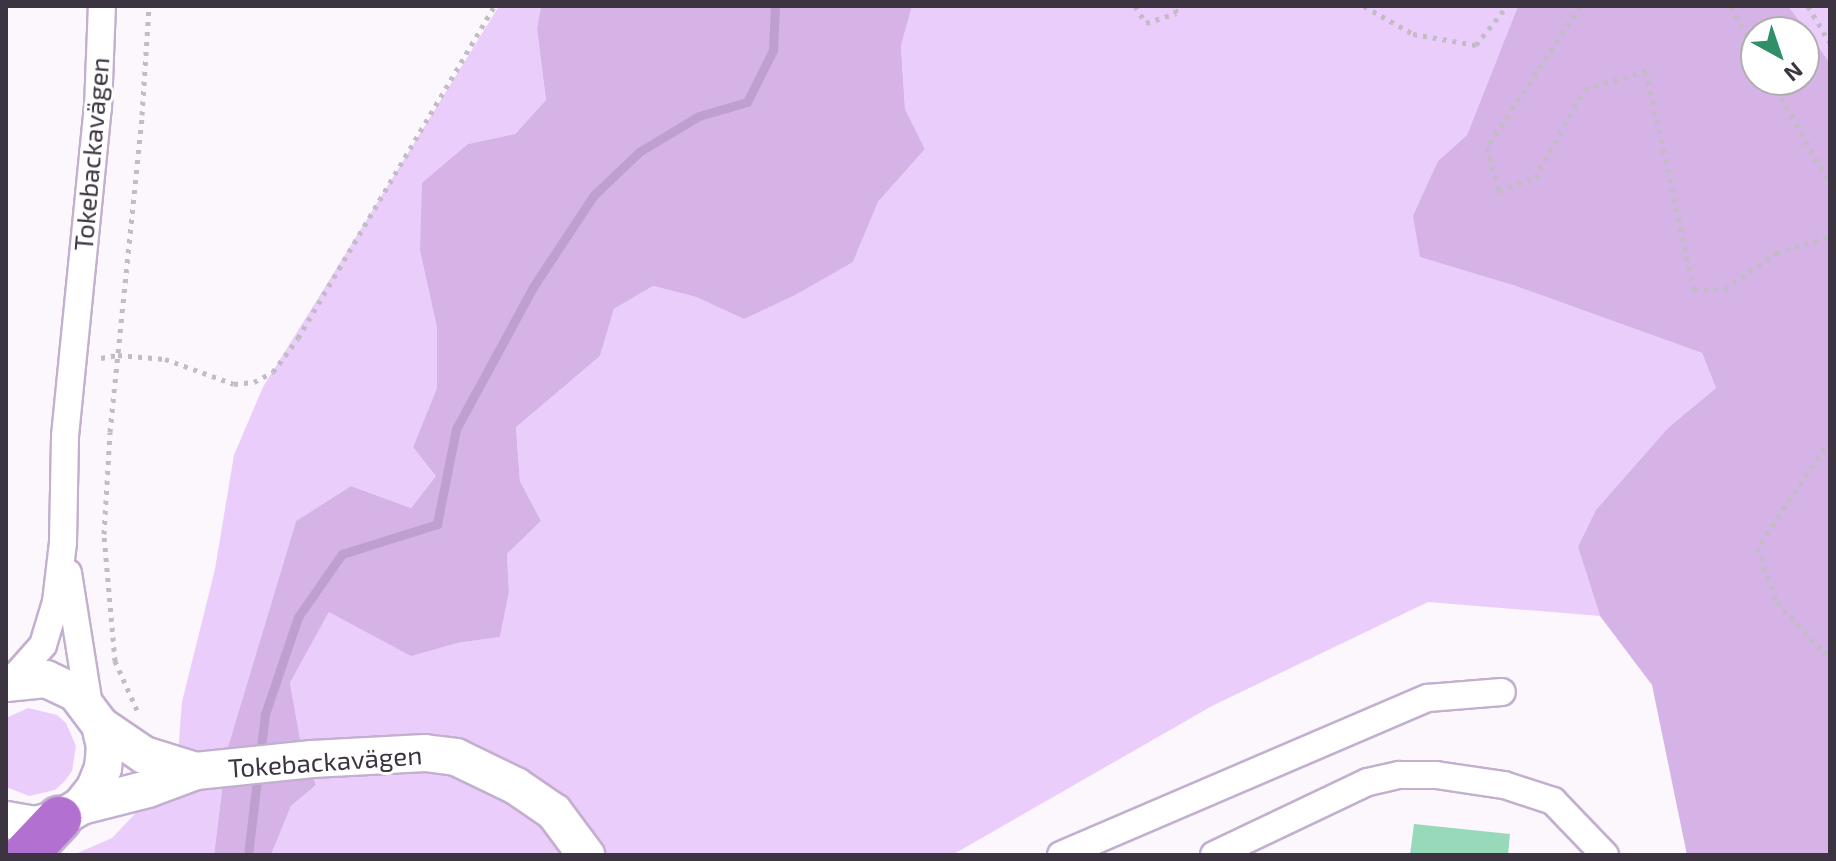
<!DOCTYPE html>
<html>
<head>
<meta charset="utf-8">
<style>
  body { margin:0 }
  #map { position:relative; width:1836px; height:861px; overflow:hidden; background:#fbf7fd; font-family:"Exo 2",sans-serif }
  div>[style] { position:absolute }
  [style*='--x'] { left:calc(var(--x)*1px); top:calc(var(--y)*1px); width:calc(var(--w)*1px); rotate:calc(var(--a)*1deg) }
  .green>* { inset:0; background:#ebcdfb }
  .forest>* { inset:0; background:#d5b3e6 }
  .stream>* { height:9px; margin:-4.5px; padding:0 4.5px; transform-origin:4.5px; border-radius:4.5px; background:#bf9ed0 }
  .building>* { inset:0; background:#98d9b9 }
  .path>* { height:5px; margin-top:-2.5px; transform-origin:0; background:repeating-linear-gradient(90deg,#c2bcc4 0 4px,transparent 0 10px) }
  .roads { filter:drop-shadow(2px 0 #c3afce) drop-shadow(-2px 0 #c3afce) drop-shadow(0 2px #c3afce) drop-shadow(0 -2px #c3afce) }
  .street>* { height:26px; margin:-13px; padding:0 13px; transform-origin:13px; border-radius:13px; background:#fff }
  .secondary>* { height:36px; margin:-18px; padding:0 18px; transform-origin:18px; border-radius:18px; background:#fff }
  .highway>* { height:44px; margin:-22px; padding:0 22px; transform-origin:22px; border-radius:22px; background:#b271d1 }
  span { translate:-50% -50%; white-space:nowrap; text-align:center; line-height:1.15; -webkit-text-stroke:6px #fff; paint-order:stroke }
  .street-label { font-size:26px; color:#3c3440 }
  .frame { position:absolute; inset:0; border:8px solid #3c3440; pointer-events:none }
  .north { position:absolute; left:1740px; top:16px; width:80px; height:80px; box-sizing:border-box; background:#fff; border:2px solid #b1aeb3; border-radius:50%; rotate:140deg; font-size:22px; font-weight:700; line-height:32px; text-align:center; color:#3c3440 }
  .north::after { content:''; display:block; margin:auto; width:28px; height:36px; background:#2e8f68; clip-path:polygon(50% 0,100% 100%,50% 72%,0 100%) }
</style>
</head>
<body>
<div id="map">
  <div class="green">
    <div style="clip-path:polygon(499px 6px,541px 6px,537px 29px,546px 100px,515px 134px,468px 144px,420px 251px,437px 328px,437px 388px,413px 447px,437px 475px,411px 508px,351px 486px,296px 521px,227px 750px,214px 855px,73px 855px,112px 838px,146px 802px,178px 753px,182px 702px,215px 569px,234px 455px,263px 387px)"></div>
    <div style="clip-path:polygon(912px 6px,1518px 6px,1467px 135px,1438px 161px,1513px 285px,1702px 353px,1716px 388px,1669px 427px,1578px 547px,1600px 616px,1428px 602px,1212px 706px,952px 855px,271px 855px,291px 806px,316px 785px,301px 744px,290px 683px,329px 612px,368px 630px,457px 643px,500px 637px,509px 592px,507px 554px,541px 521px,520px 481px,516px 426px,600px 356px,614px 309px,653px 286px,696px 297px,744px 319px,853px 262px,878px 202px,925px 149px,905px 109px,901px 46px)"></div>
    <div style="clip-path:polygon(1788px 6px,1830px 6px,1830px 63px,1795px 21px)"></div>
    <div style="clip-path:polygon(28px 708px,57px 715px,66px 723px,76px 746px,72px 771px,65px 781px,55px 790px,29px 796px,6px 787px,6px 718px)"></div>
  </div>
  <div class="forest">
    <div style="clip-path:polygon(541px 6px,912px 6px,901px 46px,905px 109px,925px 149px,878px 202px,853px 262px,795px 295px,744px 319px,696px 297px,653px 286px,614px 309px,600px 356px,516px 427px,520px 481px,541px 521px,507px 554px,509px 592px,500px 637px,457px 643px,411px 656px,329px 612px,290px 683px,301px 744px,316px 785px,291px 806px,271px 855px,214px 855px,227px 750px,296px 521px,351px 486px,411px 508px,436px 476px,413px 447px,437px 388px,437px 328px,420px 251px,422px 183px,468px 144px,515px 134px,546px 100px,537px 29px)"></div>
    <div style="clip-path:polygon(evenodd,1518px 6px,1788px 6px,1830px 63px,1830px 855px,1687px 855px,1652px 685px,1600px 616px,1578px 547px,1596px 510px,1669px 427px,1716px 388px,1702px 353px,1513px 285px,1420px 257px,1413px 216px,1438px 161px,1467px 135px,1518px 6px,1756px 32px,1804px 32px,1804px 80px,1756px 80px,1756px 32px)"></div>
  </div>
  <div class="stream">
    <div style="--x:260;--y:756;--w:42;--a:-83.2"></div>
    <div style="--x:265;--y:714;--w:102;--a:-71.2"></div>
    <div style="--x:298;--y:617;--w:77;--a:-55.1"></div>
    <div style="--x:342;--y:554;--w:100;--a:-17.5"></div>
    <div style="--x:437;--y:524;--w:97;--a:-78.7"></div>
    <div style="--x:456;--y:429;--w:162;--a:-61.5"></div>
    <div style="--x:533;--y:287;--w:110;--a:-56.5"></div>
    <div style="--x:594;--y:195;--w:62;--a:-43.7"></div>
    <div style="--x:639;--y:152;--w:70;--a:-31"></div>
    <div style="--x:699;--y:116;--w:50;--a:-16.3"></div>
    <div style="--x:747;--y:102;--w:58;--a:-63.4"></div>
    <div style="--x:773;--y:50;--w:44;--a:-87.4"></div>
    <div style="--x:248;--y:855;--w:85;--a:-83.2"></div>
  </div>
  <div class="building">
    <div style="clip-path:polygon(1414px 824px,1510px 834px,1508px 855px,1410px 855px)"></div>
  </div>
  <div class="path">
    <div style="--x:1135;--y:6;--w:20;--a:57"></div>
    <div style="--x:1146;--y:23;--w:32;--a:-18"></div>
    <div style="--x:1176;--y:13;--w:7;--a:-98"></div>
    <div style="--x:1364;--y:6;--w:56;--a:29.7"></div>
    <div style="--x:1413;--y:34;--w:64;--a:9.9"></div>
    <div style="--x:1476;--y:45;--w:50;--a:-51.5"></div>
    <div style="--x:1580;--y:6;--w:169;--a:123.4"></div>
    <div style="--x:1487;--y:147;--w:46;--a:74.7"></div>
    <div style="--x:1499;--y:191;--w:38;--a:-20"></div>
    <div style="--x:1535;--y:178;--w:102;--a:-60.7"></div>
    <div style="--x:1585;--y:89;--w:64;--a:-16.4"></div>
    <div style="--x:1646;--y:71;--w:223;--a:77.6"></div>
    <div style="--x:1694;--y:289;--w:31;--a:0"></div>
    <div style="--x:1725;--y:289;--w:62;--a:-35.2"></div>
    <div style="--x:1776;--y:253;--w:57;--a:-17.5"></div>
    <div style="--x:1731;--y:6;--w:52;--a:61.5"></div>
    <div style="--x:1808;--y:6;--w:43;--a:59.3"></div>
    <div style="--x:1771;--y:80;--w:120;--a:60.4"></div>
    <div style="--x:101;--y:358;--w:17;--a:-10"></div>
    <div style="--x:118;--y:355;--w:47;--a:4.9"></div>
    <div style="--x:165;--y:359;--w:73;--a:19.9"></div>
    <div style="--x:234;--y:384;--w:20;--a:-6"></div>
    <div style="--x:254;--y:382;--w:21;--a:-28"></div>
    <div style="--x:273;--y:372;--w:42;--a:-53.7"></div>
    <div style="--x:298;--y:338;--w:386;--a:-59.4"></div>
    <div style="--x:1830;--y:440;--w:130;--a:124.1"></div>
    <div style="--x:1757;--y:548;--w:58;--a:69.7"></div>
    <div style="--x:1777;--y:602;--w:71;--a:47.3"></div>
    <div style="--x:1825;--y:654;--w:9;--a:-54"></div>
    <div style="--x:137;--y:710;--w:54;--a:-114.2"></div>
    <div style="--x:115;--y:661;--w:127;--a:-95"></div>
    <div style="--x:104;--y:534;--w:102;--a:-86.6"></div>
    <div style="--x:110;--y:432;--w:319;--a:-84.2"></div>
    <div style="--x:142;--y:115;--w:109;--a:-86.3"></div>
  </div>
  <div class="roads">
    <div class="street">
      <div style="--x:68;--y:573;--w:134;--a:81"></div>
      <div style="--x:12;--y:680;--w:47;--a:-48.5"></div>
      <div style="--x:43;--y:645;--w:45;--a:-73.2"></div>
      <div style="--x:56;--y:602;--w:60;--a:-83.3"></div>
      <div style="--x:63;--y:542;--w:106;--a:-88.9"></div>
      <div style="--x:65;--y:436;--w:330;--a:-84.3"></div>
      <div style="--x:98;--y:108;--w:102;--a:-87.8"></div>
      <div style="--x:1061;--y:855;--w:399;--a:-23.2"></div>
      <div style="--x:1428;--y:698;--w:74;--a:-4.6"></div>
      <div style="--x:1214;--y:855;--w:170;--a:-25.4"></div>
      <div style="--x:1368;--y:782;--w:32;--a:-13"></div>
      <div style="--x:1399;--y:775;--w:37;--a:0"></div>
      <div style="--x:1436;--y:775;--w:69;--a:8.4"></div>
      <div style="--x:1504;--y:785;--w:52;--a:18.1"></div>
      <div style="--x:1553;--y:801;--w:75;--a:46.1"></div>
    </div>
    <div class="secondary">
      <div style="--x:6;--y:683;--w:40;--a:-5.7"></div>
      <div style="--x:46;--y:679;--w:33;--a:25"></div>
      <div style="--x:76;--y:693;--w:40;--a:53"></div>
      <div style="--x:100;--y:725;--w:22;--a:77"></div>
      <div style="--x:105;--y:746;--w:22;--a:95"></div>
      <div style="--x:103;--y:768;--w:22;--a:112"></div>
      <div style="--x:95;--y:788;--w:23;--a:128"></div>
      <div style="--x:81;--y:806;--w:26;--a:149"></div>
      <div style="--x:59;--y:819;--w:25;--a:166"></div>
      <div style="--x:35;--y:825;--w:29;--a:-170"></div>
      <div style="--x:100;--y:725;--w:53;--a:34.3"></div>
      <div style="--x:144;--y:755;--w:54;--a:17.1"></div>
      <div style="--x:81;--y:806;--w:69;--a:-14.2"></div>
      <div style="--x:148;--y:789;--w:51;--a:-20.6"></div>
      <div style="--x:196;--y:771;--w:117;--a:-5.9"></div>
      <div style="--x:312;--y:759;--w:113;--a:-3"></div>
      <div style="--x:425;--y:753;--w:31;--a:7"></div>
      <div style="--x:456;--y:757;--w:67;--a:25.8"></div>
      <div style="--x:516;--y:786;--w:46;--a:34.4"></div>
      <div style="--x:554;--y:812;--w:54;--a:53.3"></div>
    </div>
    <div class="highway">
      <div style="--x:25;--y:855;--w:50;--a:-46.6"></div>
    </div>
  </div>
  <div class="street-label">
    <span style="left:91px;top:154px;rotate:-85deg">Tokebackavägen</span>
    <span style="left:325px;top:761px;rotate:-4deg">Tokebackavägen</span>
  </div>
  <div class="frame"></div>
  <div class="north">N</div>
</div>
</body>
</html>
